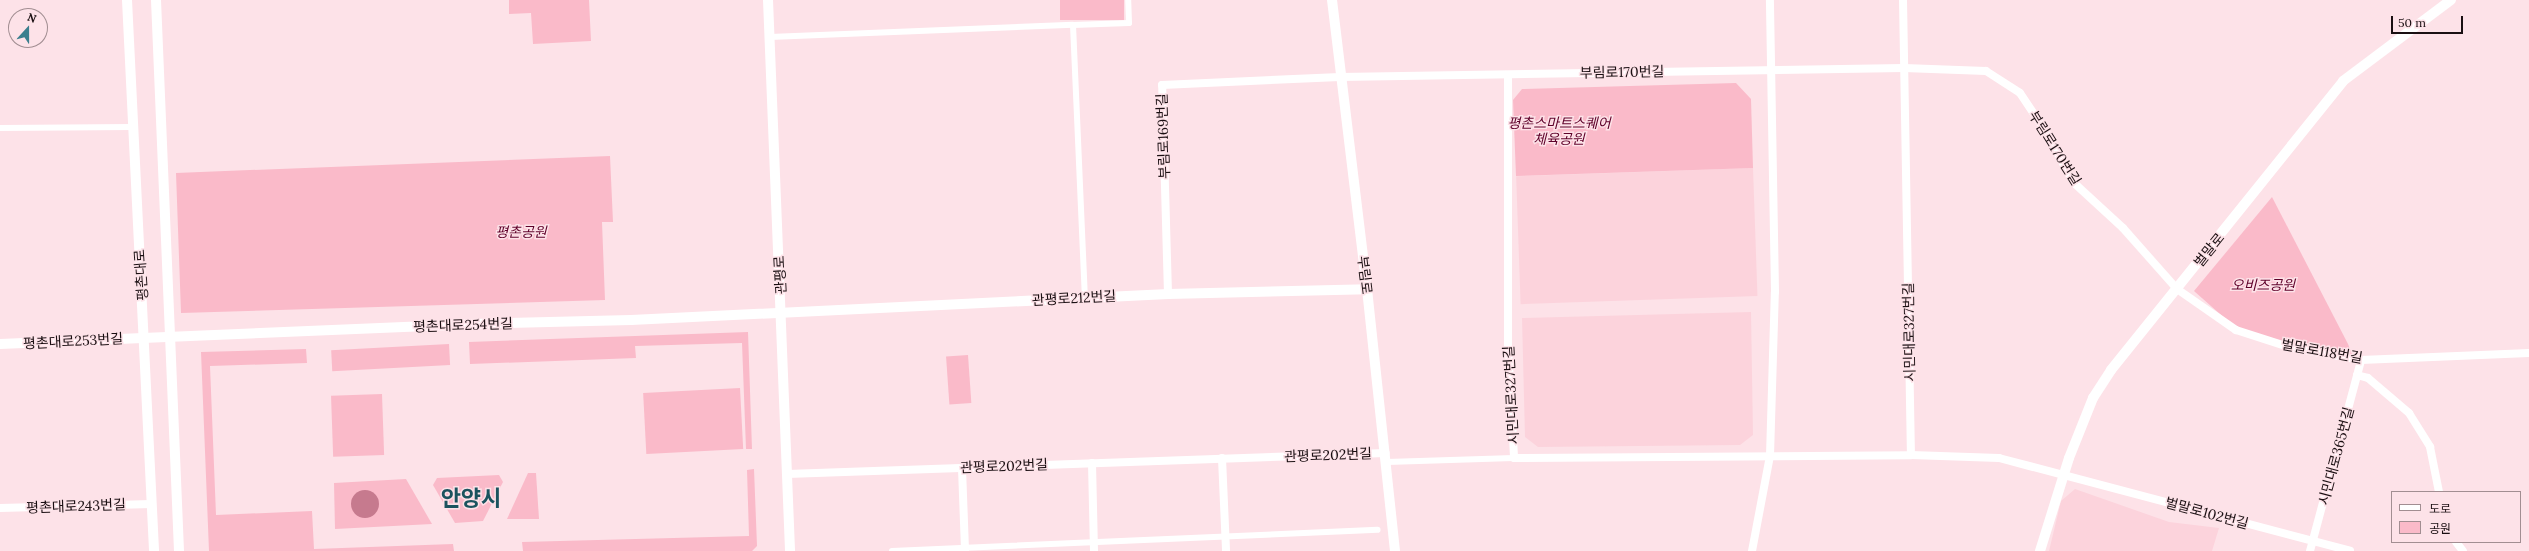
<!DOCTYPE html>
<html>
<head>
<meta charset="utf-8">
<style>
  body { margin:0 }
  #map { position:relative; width:2529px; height:551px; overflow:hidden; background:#fde2e8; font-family:Lora,"Noto Sans KR",serif }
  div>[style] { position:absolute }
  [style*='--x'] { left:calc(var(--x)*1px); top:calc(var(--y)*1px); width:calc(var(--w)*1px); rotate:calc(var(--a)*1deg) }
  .built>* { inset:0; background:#fcd3dc; transform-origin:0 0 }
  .green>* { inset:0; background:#fabac9; transform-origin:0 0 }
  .water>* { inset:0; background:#c67a8e }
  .round { border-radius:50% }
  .pedestrian>* { height:6px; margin:-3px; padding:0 3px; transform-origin:3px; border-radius:3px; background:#fff }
  .minor>* { height:8px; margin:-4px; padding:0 4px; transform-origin:4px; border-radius:4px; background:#fff }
  .tertiary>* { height:10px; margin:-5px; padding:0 5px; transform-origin:5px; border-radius:5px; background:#fff }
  span { translate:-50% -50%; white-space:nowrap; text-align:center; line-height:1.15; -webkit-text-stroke:3px #fde2e8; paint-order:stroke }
  .street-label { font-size:14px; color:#1a0f12 }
  .park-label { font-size:14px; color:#5e0029; font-style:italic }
  .town-label { font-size:22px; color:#1b535e; font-weight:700 }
  .legend { position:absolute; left:2391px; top:491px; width:130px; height:52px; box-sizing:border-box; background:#fde2e8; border:1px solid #a28e92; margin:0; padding:5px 7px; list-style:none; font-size:12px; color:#1a0f12 }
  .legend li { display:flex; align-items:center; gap:8px; height:20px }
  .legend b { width:20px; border:1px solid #a28e92 }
  .north { position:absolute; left:8px; top:8px; width:40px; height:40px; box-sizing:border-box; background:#fde2e8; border:1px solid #a28e92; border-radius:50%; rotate:21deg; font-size:11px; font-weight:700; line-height:16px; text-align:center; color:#1a0f12 }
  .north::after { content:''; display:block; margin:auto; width:14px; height:18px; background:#3b7f8e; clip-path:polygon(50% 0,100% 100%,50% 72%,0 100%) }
  .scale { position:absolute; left:2391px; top:16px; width:72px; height:18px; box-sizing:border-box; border:2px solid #1a0f12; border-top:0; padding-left:5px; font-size:12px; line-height:14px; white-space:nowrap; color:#1a0f12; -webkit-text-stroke:3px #fde2e8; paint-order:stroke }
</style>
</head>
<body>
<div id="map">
  <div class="built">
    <div style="left:1753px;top:168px;width:128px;height:237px;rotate:88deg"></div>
    <div style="clip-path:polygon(1751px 312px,1753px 435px,1740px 445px,1538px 447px,1525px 437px,1522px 318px)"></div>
    <div style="clip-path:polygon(2075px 489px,2169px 522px,2219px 528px,2212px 551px,2049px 551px,2061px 501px)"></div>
  </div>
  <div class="green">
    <div style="clip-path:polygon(509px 0,589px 0,591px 41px,533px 44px,531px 13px,509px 14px)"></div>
    <div style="left:1060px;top:0;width:64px;height:20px"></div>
    <div style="clip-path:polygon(1736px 83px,1751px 99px,1753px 168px,1516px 176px,1513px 100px,1522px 89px)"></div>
    <div style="clip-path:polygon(610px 156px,613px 222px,602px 222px,605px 300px,181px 313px,176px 173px)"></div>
    <div style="clip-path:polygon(2272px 197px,2348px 344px,2352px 354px,2340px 355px,2248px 333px,2229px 322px,2194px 291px)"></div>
    <div style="clip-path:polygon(748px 332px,752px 449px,746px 449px,742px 343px,635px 346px,636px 358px,470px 364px,469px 342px)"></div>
    <div style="left:449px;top:344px;width:21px;height:118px;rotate:87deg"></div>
    <div style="clip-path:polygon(306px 349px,307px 363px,210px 366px,216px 515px,312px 511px,314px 549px,453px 544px,454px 551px,209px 551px,201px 352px)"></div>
    <div style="left:968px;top:355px;width:48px;height:22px;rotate:86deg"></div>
    <div style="left:740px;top:388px;width:61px;height:97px;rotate:87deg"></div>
    <div style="left:382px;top:394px;width:61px;height:51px;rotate:88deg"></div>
    <div style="clip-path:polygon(754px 469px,757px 546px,752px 551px,523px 551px,522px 542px,749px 536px,747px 470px)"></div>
    <div style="clip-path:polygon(528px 473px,536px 473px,539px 519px,507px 519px)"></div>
    <div style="clip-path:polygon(499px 475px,503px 482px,483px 521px,455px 523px,433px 485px,437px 478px)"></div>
    <div style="clip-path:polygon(406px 479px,432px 524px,335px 529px,334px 483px)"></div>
  </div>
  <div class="water">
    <div class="round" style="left:351px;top:490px;width:28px;height:28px"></div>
  </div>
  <div class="pedestrian">
    <div style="--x:1073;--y:25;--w:56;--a:-2"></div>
    <div style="--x:1129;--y:23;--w:23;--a:-92"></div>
    <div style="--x:770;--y:37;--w:303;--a:-2.3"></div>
    <div style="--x:1073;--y:25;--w:273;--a:87.5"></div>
    <div style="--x:0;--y:128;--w:132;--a:-0.4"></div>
    <div style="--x:1387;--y:462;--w:127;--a:-1.8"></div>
    <div style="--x:892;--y:551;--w:486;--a:-2.5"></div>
  </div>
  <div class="minor">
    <div style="--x:1903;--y:0;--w:455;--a:89"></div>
    <div style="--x:1508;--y:75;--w:271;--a:90"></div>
    <div style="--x:1508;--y:346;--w:112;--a:86.9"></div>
    <div style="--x:1514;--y:458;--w:397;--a:-0.4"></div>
    <div style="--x:1911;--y:455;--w:88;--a:2"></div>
    <div style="--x:1999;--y:458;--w:363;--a:14.8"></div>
    <div style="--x:1168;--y:294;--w:209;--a:-91.6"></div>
    <div style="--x:1162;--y:85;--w:178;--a:-2.6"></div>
    <div style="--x:1340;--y:77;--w:564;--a:-0.91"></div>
    <div style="--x:1904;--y:68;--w:82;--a:2.1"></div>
    <div style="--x:1986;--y:71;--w:40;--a:32.9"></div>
    <div style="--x:2020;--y:93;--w:47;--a:56.3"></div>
    <div style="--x:2046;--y:132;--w:57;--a:61.6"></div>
    <div style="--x:2073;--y:182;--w:68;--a:42.6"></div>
    <div style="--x:2123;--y:228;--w:81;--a:48.5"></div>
    <div style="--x:2177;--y:289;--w:72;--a:34.8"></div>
    <div style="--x:2236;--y:330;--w:59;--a:17.8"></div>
    <div style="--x:2292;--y:348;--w:70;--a:9.9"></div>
    <div style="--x:2361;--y:360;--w:168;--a:-2.4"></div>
    <div style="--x:2357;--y:375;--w:11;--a:15"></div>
    <div style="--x:2368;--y:378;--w:54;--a:40.5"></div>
    <div style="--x:2409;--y:413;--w:40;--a:58"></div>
    <div style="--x:2430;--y:447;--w:46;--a:78.7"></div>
    <div style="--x:1222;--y:458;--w:93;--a:87.5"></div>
    <div style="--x:1092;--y:463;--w:88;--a:88.7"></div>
    <div style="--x:962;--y:468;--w:83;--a:87.9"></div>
    <div style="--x:787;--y:474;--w:599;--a:-2.01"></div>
    <div style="--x:0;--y:508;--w:152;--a:-1.5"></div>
    <div style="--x:2456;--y:542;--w:11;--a:52"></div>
    <div style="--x:1752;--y:551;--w:97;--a:-79.3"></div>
    <div style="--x:1770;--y:456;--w:164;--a:-88.3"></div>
    <div style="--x:1775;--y:292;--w:292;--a:-91"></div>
    <div style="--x:2310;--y:551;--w:198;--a:-75"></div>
  </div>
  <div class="tertiary">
    <div style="--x:127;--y:0;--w:552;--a:87.19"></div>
    <div style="--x:156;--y:0;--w:551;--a:87.61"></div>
    <div style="--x:768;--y:0;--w:551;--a:87.71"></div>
    <div style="--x:1332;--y:0;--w:291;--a:83.1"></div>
    <div style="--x:1367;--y:289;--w:263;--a:83.9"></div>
    <div style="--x:0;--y:344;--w:470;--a:-2.4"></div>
    <div style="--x:470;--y:324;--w:161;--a:-1.4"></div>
    <div style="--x:631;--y:320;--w:538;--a:-2.77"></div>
    <div style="--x:1168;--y:294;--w:199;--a:-1.4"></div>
    <div style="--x:2040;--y:551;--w:97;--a:-72.7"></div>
    <div style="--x:2069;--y:458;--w:65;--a:-68.2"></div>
    <div style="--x:2093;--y:398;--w:33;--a:-57"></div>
    <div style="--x:2111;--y:370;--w:371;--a:-51.2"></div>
    <div style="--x:2343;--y:81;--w:135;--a:-36.9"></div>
  </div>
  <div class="street-label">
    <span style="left:1622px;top:72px;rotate:-1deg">부림로170번길</span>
    <span style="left:1163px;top:136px;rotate:-92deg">부림로169번길</span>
    <span style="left:2055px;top:148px;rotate:58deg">부림로170번길</span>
    <span style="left:2209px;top:250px;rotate:-51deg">벌말로</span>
    <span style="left:141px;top:275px;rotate:-94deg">평촌대로</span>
    <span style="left:780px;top:275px;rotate:-93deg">관평로</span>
    <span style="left:1365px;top:275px;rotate:83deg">부림로</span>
    <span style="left:1074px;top:298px;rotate:-3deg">관평로212번길</span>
    <span style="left:463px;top:325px;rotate:-2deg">평촌대로254번길</span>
    <span style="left:1909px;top:332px;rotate:-91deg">시민대로327번길</span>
    <span style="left:73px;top:341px;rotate:-3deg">평촌대로253번길</span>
    <span style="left:2322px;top:351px;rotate:10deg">벌말로118번길</span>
    <span style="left:1511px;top:395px;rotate:-93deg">시민대로327번길</span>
    <span style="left:1328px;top:455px;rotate:-2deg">관평로202번길</span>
    <span style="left:2336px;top:456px;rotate:-75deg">시민대로365번길</span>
    <span style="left:1004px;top:466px;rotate:-2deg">관평로202번길</span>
    <span style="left:76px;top:506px;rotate:-2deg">평촌대로243번길</span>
    <span style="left:2207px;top:513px;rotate:15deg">벌말로102번길</span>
  </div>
  <div class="park-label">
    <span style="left:1559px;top:131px">평촌스마트스퀘어<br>체육공원</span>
    <span style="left:521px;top:232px">평촌공원</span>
    <span style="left:2263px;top:285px">오비즈공원</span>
  </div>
  <div class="town-label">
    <span style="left:471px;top:499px">안양시</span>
  </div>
  <ul class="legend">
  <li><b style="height:5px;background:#fff"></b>도로</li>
  <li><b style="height:11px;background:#fabac9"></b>공원</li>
  </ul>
  <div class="north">N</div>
  <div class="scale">50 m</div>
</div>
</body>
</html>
